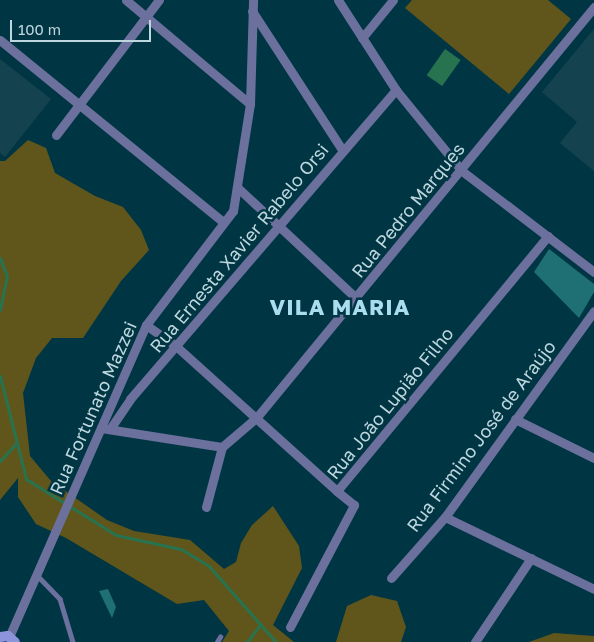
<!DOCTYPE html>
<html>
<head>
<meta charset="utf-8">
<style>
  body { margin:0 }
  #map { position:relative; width:594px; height:642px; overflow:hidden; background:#003643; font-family:"Golos Text",sans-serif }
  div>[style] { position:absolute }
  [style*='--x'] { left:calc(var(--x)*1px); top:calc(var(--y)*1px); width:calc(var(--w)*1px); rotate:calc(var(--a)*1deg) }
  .built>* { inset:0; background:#14434f }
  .green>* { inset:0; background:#60561b }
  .water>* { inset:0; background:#277350; transform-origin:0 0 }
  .stream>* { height:3px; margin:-1.5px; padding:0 1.5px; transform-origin:1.5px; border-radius:1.5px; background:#277350 }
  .building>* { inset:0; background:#1e7074 }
  .lane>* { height:4.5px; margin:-2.25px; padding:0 2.25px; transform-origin:2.25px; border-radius:2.25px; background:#6c709d }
  .street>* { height:9px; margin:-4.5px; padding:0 4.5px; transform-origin:4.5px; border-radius:4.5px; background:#6c709d }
  .secondary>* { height:10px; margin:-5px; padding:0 5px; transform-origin:5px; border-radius:5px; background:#8e94db }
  span { translate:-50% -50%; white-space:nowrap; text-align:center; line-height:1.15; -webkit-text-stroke:5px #003643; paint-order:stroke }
  .street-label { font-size:18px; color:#bed7df }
  .district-label { font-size:22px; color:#ade; font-weight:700; letter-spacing:1px }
  .scale { position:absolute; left:10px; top:20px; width:141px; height:22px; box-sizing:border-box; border:2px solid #bed7df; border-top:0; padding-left:6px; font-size:15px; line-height:18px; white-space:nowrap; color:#bed7df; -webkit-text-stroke:4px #003643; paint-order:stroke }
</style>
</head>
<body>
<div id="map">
  <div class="built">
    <div style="clip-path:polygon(594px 29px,594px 171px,560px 143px,577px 122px,542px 92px)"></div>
    <div style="clip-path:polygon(0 59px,51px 99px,5px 157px,0 153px)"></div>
  </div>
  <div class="green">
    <div style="clip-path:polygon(412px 0,548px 0,571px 19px,509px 94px,405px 8px)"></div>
    <div style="clip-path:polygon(28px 140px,46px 148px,55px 173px,95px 196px,123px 207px,141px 230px,149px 250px,121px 281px,83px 338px,52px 338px,36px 358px,23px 393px,30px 456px,51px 481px,107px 520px,134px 531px,190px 540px,224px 569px,236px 562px,241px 543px,252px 525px,273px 506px,299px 546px,302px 568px,273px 625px,294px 642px,222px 642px,229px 631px,204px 600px,177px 604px,66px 538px,36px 524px,18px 497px,18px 478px,0 500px,0 161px,5px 161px)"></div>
    <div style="clip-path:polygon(371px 595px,397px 601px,406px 627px,401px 642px,336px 642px,347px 606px)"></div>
    <div style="clip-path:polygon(554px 633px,594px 636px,594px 642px,529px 642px)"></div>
  </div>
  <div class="water">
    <div style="left:445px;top:49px;width:19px;height:32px;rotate:35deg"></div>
  </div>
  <div class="stream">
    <div style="--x:0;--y:258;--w:19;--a:69"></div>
    <div style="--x:7;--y:276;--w:35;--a:102"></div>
    <div style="--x:0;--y:376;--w:106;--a:75.8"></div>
    <div style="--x:26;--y:479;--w:106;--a:31.9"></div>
    <div style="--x:116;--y:535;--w:66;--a:12.2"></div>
    <div style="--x:181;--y:549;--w:31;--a:31"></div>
    <div style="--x:208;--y:565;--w:103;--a:48.6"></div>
    <div style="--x:0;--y:461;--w:24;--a:-48"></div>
    <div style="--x:247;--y:642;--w:21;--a:-53"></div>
  </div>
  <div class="building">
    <div style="clip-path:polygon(549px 249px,594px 284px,594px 292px,579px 318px,534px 272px)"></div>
    <div style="clip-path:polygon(108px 589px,116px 607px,112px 618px,99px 591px)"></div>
  </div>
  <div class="lane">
    <div style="--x:37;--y:575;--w:33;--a:46"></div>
    <div style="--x:60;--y:599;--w:45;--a:73.2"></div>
    <div style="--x:217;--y:642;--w:6;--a:-59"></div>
  </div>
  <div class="street">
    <div style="--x:126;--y:0;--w:162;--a:40"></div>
    <div style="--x:338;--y:0;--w:107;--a:57.2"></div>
    <div style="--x:396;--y:90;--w:104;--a:50.8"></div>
    <div style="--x:462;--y:171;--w:166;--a:37.4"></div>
    <div style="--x:252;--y:11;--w:167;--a:57"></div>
    <div style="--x:362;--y:38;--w:49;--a:-50.8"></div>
    <div style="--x:0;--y:40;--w:288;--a:39.2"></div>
    <div style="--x:56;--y:135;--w:170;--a:-52.7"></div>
    <div style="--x:238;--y:188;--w:163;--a:43"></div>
    <div style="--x:146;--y:325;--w:38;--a:35"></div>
    <div style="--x:177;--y:347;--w:215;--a:42"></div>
    <div style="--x:515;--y:419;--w:88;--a:26.3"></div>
    <div style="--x:101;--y:428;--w:122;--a:8.9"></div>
    <div style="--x:222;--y:447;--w:46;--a:-40.6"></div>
    <div style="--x:257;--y:417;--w:531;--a:-50.58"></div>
    <div style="--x:110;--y:429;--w:36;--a:-56"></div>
    <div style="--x:130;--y:399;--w:408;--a:-49.3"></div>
    <div style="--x:206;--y:507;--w:62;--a:-75.1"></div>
    <div style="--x:445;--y:517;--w:165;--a:25.8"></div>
    <div style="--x:391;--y:578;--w:81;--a:-48.5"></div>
    <div style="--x:445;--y:517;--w:254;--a:-54.1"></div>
    <div style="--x:290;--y:627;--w:138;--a:-62.3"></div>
    <div style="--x:354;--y:505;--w:22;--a:-141"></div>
    <div style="--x:337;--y:491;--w:331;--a:-50.4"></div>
    <div style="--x:9;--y:637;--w:341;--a:-66.3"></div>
    <div style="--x:146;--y:325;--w:143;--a:-52.7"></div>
    <div style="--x:233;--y:211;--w:108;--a:-81"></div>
    <div style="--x:250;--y:104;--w:104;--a:-88.3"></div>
    <div style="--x:475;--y:642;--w:101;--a:-56.3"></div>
  </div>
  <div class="secondary">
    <div style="--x:0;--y:637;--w:8;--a:-7"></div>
    <div style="--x:8;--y:636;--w:9;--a:41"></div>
  </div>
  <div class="street-label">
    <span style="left:408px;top:210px;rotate:-51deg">Rua Pedro Marques</span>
    <span style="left:239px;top:248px;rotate:-50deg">Rua Ernesta Xavier Rabelo Orsi</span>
    <span style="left:390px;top:403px;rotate:-51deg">Rua João Lupião Filho</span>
    <span style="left:93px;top:408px;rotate:-66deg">Rua Fortunato Mazzei</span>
    <span style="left:481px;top:436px;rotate:-53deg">Rua Firmino José de Araújo</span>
  </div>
  <div class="district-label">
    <span style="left:340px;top:307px">VILA MARIA</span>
  </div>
  <div class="scale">100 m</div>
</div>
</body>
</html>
